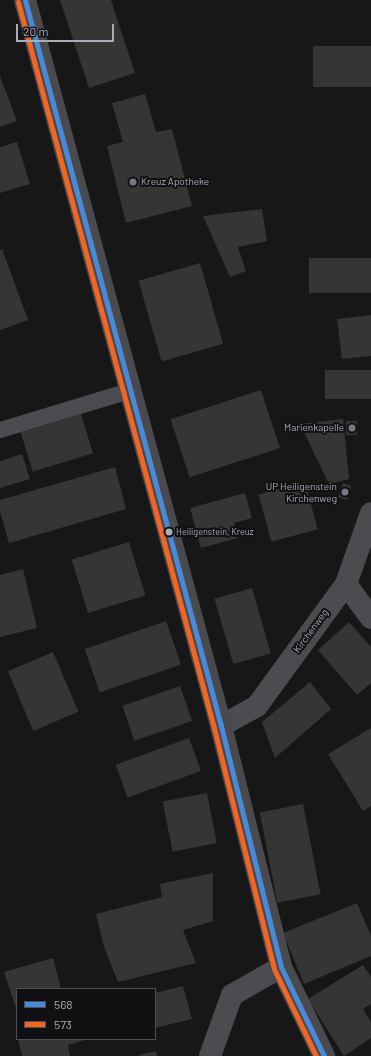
<!DOCTYPE html>
<html>
<head>
<meta charset="utf-8">
<style>
  body { margin:0 }
  #map { position:relative; width:371px; height:1056px; overflow:hidden; background:#171717; font-family:Barlow,sans-serif }
  div>[style] { position:absolute }
  [style*='--x'] { left:calc(var(--x)*1px); top:calc(var(--y)*1px); width:calc(var(--w)*1px); rotate:calc(var(--a)*1deg) }
  .building>* { inset:0; background:#353536; transform-origin:0 0 }
  .service>* { height:16px; margin:-8px; padding:0 8px; transform-origin:8px; border-radius:8px; background:#4b4c50 }
  .minor>* { height:22px; margin:-11px; padding:0 11px; transform-origin:11px; border-radius:11px; background:#4b4c50 }
  .secondary>* { height:22px; margin:-11px; padding:0 11px; transform-origin:11px; border-radius:11px; background:#4a4a4e }
  .bus-1>* { height:5px; margin:-2.5px; padding:0 2.5px; transform-origin:2.5px; border-radius:2.5px; background:#488ad7 }
  .bus-2>* { height:5px; margin:-2.5px; padding:0 2.5px; transform-origin:2.5px; border-radius:2.5px; background:#f26522 }
  .dots>* { width:11px; height:11px; translate:-50% -50%; box-sizing:border-box; border:2px solid #111113; border-radius:50% }
  span { translate:-50% -50%; white-space:nowrap; text-align:center; line-height:1.15; -webkit-text-stroke:4px #111113; paint-order:stroke }
  .bus-label { font-size:9px; color:#a8adb8 }
  .left { translate:0 -50%; text-align:left }
  .poi-label { font-size:10px; color:#a8adb8 }
  .right { translate:-100% -50%; text-align:right }
  .street-label { font-size:10px; color:#a8adb8 }
  .legend { position:absolute; left:16px; top:988px; width:140px; height:52px; box-sizing:border-box; background:#111113; border:1px solid #4d4f55; margin:0; padding:5px 7px; list-style:none; font-size:12px; color:#a8adb8 }
  .legend li { display:flex; align-items:center; gap:8px; height:20px }
  .legend b { width:20px; border:1px solid #4d4f55 }
  .scale { position:absolute; left:16px; top:24px; width:98px; height:18px; box-sizing:border-box; border:2px solid #a8adb8; border-top:0; padding-left:5px; font-size:12px; line-height:14px; white-space:nowrap; color:#a8adb8; -webkit-text-stroke:3px #111113; paint-order:stroke }
</style>
</head>
<body>
<div id="map">
  <div class="building">
    <div style="clip-path:polygon(60px 0,111px 0,135px 73px,89px 88px)"></div>
    <div style="left:371px;top:46px;width:41px;height:58px;rotate:90deg"></div>
    <div style="clip-path:polygon(0 76px,17px 121px,0 127px)"></div>
    <div style="clip-path:polygon(145px 94px,156px 132px,172px 129px,192px 206px,126px 223px,107px 146px,123px 142px,112px 103px)"></div>
    <div style="clip-path:polygon(17px 142px,30px 184px,0 193px,0 147px)"></div>
    <div style="clip-path:polygon(262px 209px,267px 241px,238px 247px,246px 271px,230px 277px,203px 216px)"></div>
    <div style="clip-path:polygon(2px 249px,28px 320px,0 330px,0 250px)"></div>
    <div style="left:371px;top:258px;width:35px;height:62px;rotate:90deg"></div>
    <div style="left:200px;top:263px;width:84px;height:64px;rotate:74deg"></div>
    <div style="clip-path:polygon(371px 315px,371px 356px,342px 359px,337px 319px)"></div>
    <div style="left:371px;top:370px;width:29px;height:46px;rotate:90deg"></div>
    <div style="left:261px;top:390px;width:61px;height:95px;rotate:72deg"></div>
    <div style="left:81px;top:414px;width:41px;height:63px;rotate:73deg"></div>
    <div style="clip-path:polygon(343px 419px,349px 479px,329px 484px,300px 424px)"></div>
    <div style="left:346px;top:421px;width:11px;height:14px"></div>
    <div style="clip-path:polygon(22px 454px,30px 479px,0 488px,0 461px)"></div>
    <div style="clip-path:polygon(115px 467px,126px 509px,9px 543px,0 511px,0 500px)"></div>
    <div style="left:305px;top:482px;width:49px;height:48px;rotate:75deg"></div>
    <div style="left:343px;top:483px;width:9px;height:15px;rotate:18deg"></div>
    <div style="clip-path:polygon(245px 493px,252px 518px,234px 523px,238px 538px,201px 548px,190px 508px)"></div>
    <div style="left:129px;top:542px;width:56px;height:60px;rotate:73deg"></div>
    <div style="clip-path:polygon(23px 569px,37px 628px,0 637px,0 575px)"></div>
    <div style="left:252px;top:588px;width:68px;height:39px;rotate:74deg"></div>
    <div style="left:166px;top:621px;width:46px;height:86px;rotate:71deg"></div>
    <div style="clip-path:polygon(349px 622px,371px 647px,371px 683px,357px 695px,318px 650px)"></div>
    <div style="left:53px;top:652px;width:65px;height:49px;rotate:67deg"></div>
    <div style="clip-path:polygon(310px 682px,331px 709px,275px 758px,262px 722px)"></div>
    <div style="left:180px;top:686px;width:37px;height:61px;rotate:71deg"></div>
    <div style="clip-path:polygon(371px 728px,371px 806px,363px 811px,328px 754px)"></div>
    <div style="left:189px;top:738px;width:35px;height:78px;rotate:70deg"></div>
    <div style="left:207px;top:793px;width:51px;height:45px;rotate:79deg"></div>
    <div style="left:303px;top:804px;width:92px;height:44px;rotate:79deg"></div>
    <div style="clip-path:polygon(213px 873px,213px 921px,183px 930px,196px 963px,118px 982px,104px 947px,96px 914px,162px 897px,160px 884px)"></div>
    <div style="clip-path:polygon(357px 903px,371px 936px,371px 956px,304px 984px,283px 933px)"></div>
    <div style="clip-path:polygon(53px 958px,61px 989px,17px 989px,17px 1011px,4px 972px)"></div>
    <div style="clip-path:polygon(363px 965px,371px 977px,371px 1004px,363px 1009px,371px 1022px,371px 1038px,344px 1056px,308px 999px)"></div>
    <div style="clip-path:polygon(183px 986px,192px 1019px,155px 1028px,155px 993px)"></div>
    <div style="clip-path:polygon(18px 1039px,88px 1039px,68px 1045px,70px 1056px,22px 1056px)"></div>
    <div style="clip-path:polygon(156px 1051px,157px 1056px,139px 1056px,139px 1055px)"></div>
  </div>
  <div class="service">
    <div style="--x:0;--y:430;--w:135;--a:-16.8"></div>
  </div>
  <div class="minor">
    <div style="--x:346;--y:584;--w:42;--a:53.7"></div>
    <div style="--x:221;--y:726;--w:41;--a:-29.1"></div>
    <div style="--x:257;--y:706;--w:151;--a:-53.9"></div>
    <div style="--x:346;--y:584;--w:75;--a:-70.6"></div>
    <div style="--x:210;--y:1056;--w:65;--a:-70.2"></div>
    <div style="--x:232;--y:995;--w:56;--a:-29.7"></div>
  </div>
  <div class="secondary">
    <div style="--x:25;--y:0;--w:752;--a:74.89"></div>
    <div style="--x:221;--y:726;--w:248;--a:76"></div>
    <div style="--x:281;--y:967;--w:99;--a:64.2"></div>
  </div>
  <div class="bus-1">
    <div style="--x:25;--y:0;--w:752;--a:74.89"></div>
    <div style="--x:221;--y:726;--w:248;--a:76"></div>
    <div style="--x:281;--y:967;--w:99;--a:64.2"></div>
  </div>
  <div class="bus-2">
    <div style="--x:18;--y:2;--w:752;--a:74.89"></div>
    <div style="--x:214;--y:728;--w:248;--a:76"></div>
    <div style="--x:274;--y:969;--w:97;--a:64.2"></div>
  </div>
  <div class="dots">
    <div style="left:133px;top:182px;background:#757880"></div>
    <div style="left:352px;top:428px;background:#757880"></div>
    <div style="left:345px;top:492px;background:#757880"></div>
    <div style="left:169px;top:532px;background:#a8adb8"></div>
  </div>
  <div class="bus-label">
    <span class="left" style="left:176px;top:532px">Heiligenstein, Kreuz</span>
  </div>
  <div class="poi-label">
    <span class="left" style="left:141px;top:182px">Kreuz Apotheke</span>
    <span class="right" style="left:344px;top:428px">Marienkapelle</span>
    <span class="right" style="left:337px;top:492px">UP Heiligenstein<br>Kirchenweg</span>
  </div>
  <div class="street-label">
    <span style="left:311px;top:631px;rotate:-54deg">Kirchenweg</span>
  </div>
  <ul class="legend">
  <li><b style="height:5px;background:#488ad7"></b>568</li>
  <li><b style="height:5px;background:#f26522"></b>573</li>
  </ul>
  <div class="scale">20 m</div>
</div>
</body>
</html>
